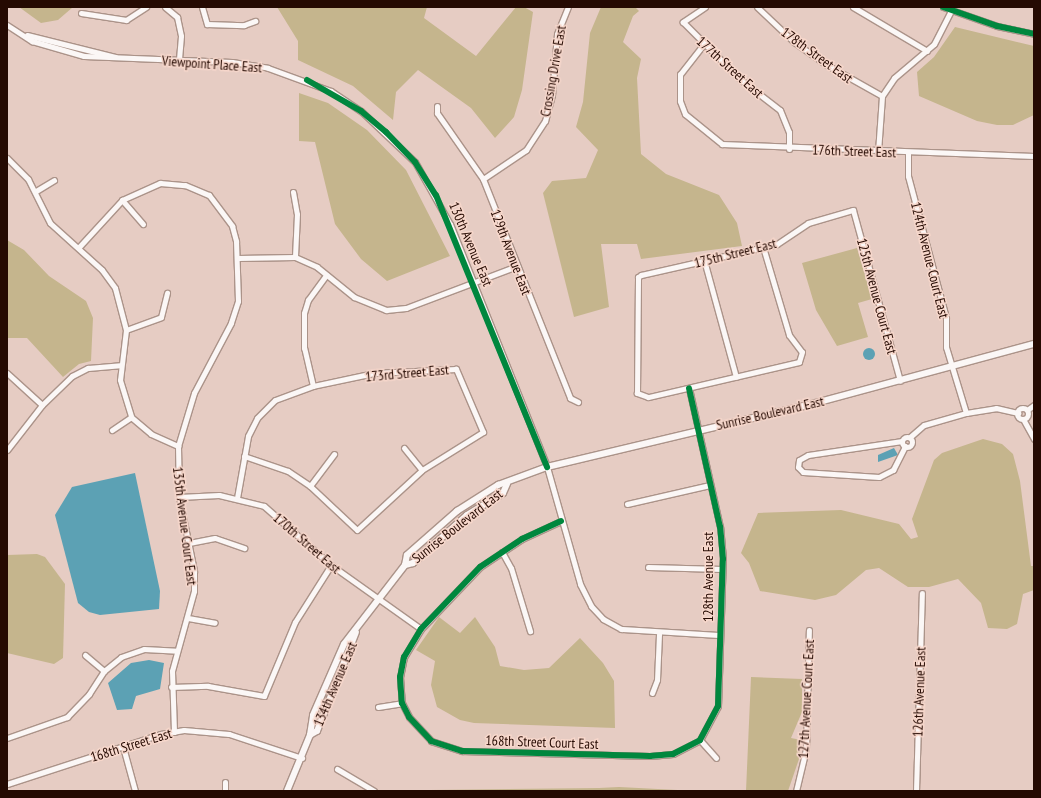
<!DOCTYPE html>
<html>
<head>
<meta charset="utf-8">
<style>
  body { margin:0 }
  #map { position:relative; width:1041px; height:798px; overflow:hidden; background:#e6ccc3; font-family:"PT Sans Narrow",sans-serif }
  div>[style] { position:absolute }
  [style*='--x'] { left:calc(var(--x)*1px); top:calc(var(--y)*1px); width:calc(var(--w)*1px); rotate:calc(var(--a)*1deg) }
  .green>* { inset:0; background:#c5b58d }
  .water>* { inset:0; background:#5ca1b4 }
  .round { border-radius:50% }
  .roads { filter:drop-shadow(1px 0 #ab9389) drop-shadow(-1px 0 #ab9389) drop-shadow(0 1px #ab9389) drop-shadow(0 -1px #ab9389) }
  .minor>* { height:5px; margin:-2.5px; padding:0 2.5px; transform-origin:2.5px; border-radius:2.5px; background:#fbf7f6 }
  .minor>.ring { margin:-2.5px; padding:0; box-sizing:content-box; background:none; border:5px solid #fbf7f6; border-radius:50% }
  .tertiary>* { height:6px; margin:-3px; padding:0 3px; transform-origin:3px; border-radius:3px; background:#fbf7f6 }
  .cycleway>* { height:6px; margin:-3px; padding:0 3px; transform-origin:3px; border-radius:3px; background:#00873e }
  span { translate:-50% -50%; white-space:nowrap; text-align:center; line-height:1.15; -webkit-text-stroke:3px #f7d7cb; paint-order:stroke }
  .street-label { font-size:14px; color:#250a02 }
  .frame { position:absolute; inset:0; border:8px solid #250a02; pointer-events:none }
</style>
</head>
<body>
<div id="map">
  <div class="green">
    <div style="clip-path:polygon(19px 7px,73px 7px,58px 20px,41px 23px)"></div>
    <div style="clip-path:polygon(277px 7px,427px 7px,424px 18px,476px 56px,516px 7px,524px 7px,533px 12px,522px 90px,514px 117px,495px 138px,471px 108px,418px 70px,396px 92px,393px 120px,353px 86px,298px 60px,298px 41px)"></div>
    <div style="clip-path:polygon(601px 7px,635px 7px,639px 11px,633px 16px,623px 42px,641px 59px,637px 78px,641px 154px,666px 174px,719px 195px,737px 223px,742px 246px,641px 259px,637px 244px,601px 244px,609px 307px,574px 317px,543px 193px,552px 181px,586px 178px,598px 150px,576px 127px,583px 102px,590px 33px)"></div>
    <div style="clip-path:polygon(955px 27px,1034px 46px,1034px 115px,1013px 125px,997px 125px,977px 121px,919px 96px,917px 72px,934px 57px)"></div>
    <div style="clip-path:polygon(299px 93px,328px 103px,367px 130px,406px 170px,450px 256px,387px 281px,361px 259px,335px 224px,315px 142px,299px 141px)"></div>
    <div style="clip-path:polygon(7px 240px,24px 250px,49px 276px,86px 301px,93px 318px,91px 361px,79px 364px,63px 377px,27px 338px,7px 338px)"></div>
    <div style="clip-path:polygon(857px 248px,872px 299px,858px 303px,868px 337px,837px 346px,816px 310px,802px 263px)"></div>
    <div style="clip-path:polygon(983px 439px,1002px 444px,1013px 454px,1020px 481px,1031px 566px,1034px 566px,1034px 590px,1023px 594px,1017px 624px,1007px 629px,988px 628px,981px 603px,958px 579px,929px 587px,908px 587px,879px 568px,866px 570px,836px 595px,815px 600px,760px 591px,749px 563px,741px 553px,758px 513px,841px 510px,899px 524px,911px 539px,918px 537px,912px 519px,934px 460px,942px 453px)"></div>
    <div style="clip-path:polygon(37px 554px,45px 557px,65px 584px,63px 658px,54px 664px,7px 653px,7px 555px)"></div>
    <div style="clip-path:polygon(439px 617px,460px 633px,475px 617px,495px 647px,500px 666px,524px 670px,549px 668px,580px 638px,603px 663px,614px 681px,615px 728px,474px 723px,460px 720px,437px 707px,431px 685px,435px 661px,416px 650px)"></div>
    <div style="clip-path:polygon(751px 677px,802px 679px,802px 712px,791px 738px,801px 740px,799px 759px,788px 791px,746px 791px)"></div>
    <div style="clip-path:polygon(619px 787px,697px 791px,430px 790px,599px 788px)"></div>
  </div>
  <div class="water">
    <div class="round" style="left:863px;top:348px;width:12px;height:12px"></div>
    <div style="clip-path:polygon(894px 448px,898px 455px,878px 462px,878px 455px)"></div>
    <div style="clip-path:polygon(135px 473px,160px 591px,159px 609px,100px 615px,89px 612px,78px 603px,55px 515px,72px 487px)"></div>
    <div style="clip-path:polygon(149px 660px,164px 663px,160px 689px,136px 696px,132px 709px,117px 710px,108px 683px,131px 663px)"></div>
  </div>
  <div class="roads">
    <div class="minor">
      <div style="--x:165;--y:7;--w:16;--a:40"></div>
      <div style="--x:177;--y:17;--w:19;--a:78"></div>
      <div style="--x:181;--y:36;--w:24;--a:95"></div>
      <div style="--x:202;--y:7;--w:18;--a:74"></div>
      <div style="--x:207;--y:24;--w:37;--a:2"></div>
      <div style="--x:244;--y:25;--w:12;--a:-20"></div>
      <div style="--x:705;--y:7;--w:27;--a:146"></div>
      <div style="--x:683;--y:22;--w:82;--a:45"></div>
      <div style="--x:741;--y:80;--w:49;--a:37.6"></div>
      <div style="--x:780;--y:110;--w:24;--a:68"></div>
      <div style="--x:789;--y:132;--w:17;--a:90"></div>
      <div style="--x:757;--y:7;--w:51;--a:43.4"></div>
      <div style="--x:794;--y:42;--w:40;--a:34.9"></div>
      <div style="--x:827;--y:65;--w:63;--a:29.4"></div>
      <div style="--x:853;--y:7;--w:86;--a:30.7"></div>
      <div style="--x:943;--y:7;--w:57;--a:19.4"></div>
      <div style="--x:997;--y:26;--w:38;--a:12"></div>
      <div style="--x:81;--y:13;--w:46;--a:8.8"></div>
      <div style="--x:126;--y:20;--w:24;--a:-33"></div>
      <div style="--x:7;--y:25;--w:30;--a:33"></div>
      <div style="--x:32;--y:41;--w:54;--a:16.1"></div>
      <div style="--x:84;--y:56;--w:148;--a:2.3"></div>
      <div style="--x:232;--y:62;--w:36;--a:9"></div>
      <div style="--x:268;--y:68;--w:67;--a:20.1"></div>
      <div style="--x:331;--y:91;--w:36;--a:34"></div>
      <div style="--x:361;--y:111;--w:74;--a:43.4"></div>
      <div style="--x:415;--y:162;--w:71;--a:60.6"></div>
      <div style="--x:450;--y:224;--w:262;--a:68.2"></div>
      <div style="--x:547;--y:467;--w:122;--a:74.2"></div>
      <div style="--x:580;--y:584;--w:25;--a:63"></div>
      <div style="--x:591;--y:606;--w:18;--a:47"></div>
      <div style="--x:603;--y:619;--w:21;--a:29"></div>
      <div style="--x:621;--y:629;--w:99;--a:3.5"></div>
      <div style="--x:27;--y:35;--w:91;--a:14"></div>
      <div style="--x:703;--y:45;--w:37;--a:128"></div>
      <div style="--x:680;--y:74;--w:27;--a:90"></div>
      <div style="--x:680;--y:101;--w:14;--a:69"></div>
      <div style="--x:685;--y:114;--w:48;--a:39"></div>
      <div style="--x:722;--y:144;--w:312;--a:2.2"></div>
      <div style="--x:437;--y:106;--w:7;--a:90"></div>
      <div style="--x:437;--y:113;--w:80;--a:55.1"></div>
      <div style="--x:483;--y:179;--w:236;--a:68.3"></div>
      <div style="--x:570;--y:398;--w:9;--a:27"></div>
      <div style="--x:878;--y:152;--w:56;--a:-85.9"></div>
      <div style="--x:882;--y:96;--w:22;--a:-56"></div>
      <div style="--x:894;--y:78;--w:52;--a:-40.4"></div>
      <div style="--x:934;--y:44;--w:37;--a:-63"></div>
      <div style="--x:908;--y:153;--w:23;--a:90"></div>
      <div style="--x:908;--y:176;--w:147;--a:75"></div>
      <div style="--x:946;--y:318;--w:29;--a:90"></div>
      <div style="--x:946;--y:347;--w:69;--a:73.1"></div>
      <div style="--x:7;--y:158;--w:30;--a:45"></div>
      <div style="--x:28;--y:179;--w:49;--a:63.4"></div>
      <div style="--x:50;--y:223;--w:70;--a:42.1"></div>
      <div style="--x:102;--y:270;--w:22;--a:54"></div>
      <div style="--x:115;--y:288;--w:43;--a:75.3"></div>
      <div style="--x:126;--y:330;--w:50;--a:96.8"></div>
      <div style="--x:120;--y:380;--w:39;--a:73"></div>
      <div style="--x:483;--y:179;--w:52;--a:-34"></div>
      <div style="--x:526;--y:150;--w:35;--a:-57"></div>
      <div style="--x:545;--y:121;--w:27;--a:-75"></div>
      <div style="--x:552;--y:95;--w:61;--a:-85.3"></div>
      <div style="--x:557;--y:34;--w:29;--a:-68"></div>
      <div style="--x:36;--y:191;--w:21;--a:-31"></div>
      <div style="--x:293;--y:192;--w:22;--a:80"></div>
      <div style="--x:297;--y:214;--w:43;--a:92.7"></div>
      <div style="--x:122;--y:200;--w:32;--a:49"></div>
      <div style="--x:79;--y:247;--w:64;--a:-47.5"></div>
      <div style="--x:122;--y:200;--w:42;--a:-24.1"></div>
      <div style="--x:160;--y:183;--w:25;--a:5"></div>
      <div style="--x:185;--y:185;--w:26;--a:23"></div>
      <div style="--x:209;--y:195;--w:39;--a:53"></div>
      <div style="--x:232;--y:226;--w:16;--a:75"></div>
      <div style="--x:236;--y:241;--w:60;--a:88.1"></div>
      <div style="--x:238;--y:301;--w:23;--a:108"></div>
      <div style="--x:231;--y:323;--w:79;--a:117.9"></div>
      <div style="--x:194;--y:393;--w:55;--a:106.8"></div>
      <div style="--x:178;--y:446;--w:51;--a:88.9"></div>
      <div style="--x:179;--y:497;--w:76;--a:78.5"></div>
      <div style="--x:194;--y:571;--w:20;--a:90"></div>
      <div style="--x:194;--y:591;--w:83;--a:105.4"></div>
      <div style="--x:172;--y:671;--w:61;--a:88.1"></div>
      <div style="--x:763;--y:247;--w:92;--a:73.5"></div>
      <div style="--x:789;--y:335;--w:21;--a:53"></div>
      <div style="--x:802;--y:352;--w:10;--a:107"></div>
      <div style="--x:799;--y:362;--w:155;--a:166.9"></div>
      <div style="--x:648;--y:397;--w:12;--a:-160"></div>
      <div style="--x:637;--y:393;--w:116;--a:-89.5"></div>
      <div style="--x:638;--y:277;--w:4;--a:-34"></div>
      <div style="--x:641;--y:275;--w:139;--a:-12.8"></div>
      <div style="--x:777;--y:244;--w:37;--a:-34"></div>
      <div style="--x:808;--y:223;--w:47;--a:-16.1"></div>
      <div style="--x:853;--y:210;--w:177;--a:74.6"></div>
      <div style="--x:238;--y:258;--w:57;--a:-1"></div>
      <div style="--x:295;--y:257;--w:24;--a:24"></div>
      <div style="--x:317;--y:267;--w:48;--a:39"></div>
      <div style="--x:354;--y:297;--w:35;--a:22"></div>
      <div style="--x:386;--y:310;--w:20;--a:-6"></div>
      <div style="--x:406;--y:308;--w:119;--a:-20.7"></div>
      <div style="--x:704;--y:260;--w:121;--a:74.7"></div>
      <div style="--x:126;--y:330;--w:37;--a:-20"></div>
      <div style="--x:161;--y:317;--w:25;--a:-76"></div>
      <div style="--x:7;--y:373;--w:47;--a:42.4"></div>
      <div class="ring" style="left:1017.5px;top:408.5px;width:6px;height:6px"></div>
      <div style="--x:1027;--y:410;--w:9;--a:-36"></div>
      <div style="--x:1023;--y:419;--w:23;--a:61"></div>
      <div style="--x:112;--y:430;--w:23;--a:-34"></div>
      <div style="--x:131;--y:417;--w:26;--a:40"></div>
      <div style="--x:151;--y:434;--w:30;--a:24"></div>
      <div class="ring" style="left:902px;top:437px;width:5px;height:5px"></div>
      <div style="--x:910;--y:437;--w:18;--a:-41"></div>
      <div style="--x:924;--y:425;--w:44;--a:-15.9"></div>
      <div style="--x:966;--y:413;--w:30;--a:-9"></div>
      <div style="--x:996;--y:408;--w:23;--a:13"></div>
      <div style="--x:902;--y:441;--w:95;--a:171.5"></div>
      <div style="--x:808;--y:455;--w:10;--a:151"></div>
      <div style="--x:799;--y:460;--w:7;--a:98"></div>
      <div style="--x:798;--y:467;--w:7;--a:45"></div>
      <div style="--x:803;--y:472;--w:76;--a:3.8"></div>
      <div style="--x:879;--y:477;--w:16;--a:-27"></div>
      <div style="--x:893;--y:470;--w:27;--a:-63"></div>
      <div style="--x:404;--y:448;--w:28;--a:51"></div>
      <div style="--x:7;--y:450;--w:57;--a:-52.1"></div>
      <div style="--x:42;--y:405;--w:42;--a:-44"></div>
      <div style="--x:72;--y:376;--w:18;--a:-27"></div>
      <div style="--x:88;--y:368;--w:32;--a:-5"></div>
      <div style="--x:244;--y:456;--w:46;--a:18.8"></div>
      <div style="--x:288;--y:471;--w:27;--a:34"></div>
      <div style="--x:310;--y:486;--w:64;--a:43.1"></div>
      <div style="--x:357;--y:530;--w:88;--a:-42.7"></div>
      <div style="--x:422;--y:470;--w:72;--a:-31.9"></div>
      <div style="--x:483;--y:432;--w:69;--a:-113.2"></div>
      <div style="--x:456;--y:369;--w:82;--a:177.2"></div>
      <div style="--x:374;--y:373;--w:62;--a:168"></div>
      <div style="--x:310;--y:486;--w:40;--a:-53"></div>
      <div style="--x:179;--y:497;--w:40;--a:-2.9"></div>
      <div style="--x:219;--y:495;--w:46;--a:13.7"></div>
      <div style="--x:264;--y:506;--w:89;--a:41.4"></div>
      <div style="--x:331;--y:565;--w:110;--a:35.4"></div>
      <div style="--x:237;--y:498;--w:63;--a:-79.9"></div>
      <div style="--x:248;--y:436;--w:20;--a:-63"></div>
      <div style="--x:257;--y:418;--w:25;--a:-45"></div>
      <div style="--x:275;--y:400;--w:40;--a:-20.2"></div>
      <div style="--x:313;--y:386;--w:39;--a:-103"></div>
      <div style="--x:304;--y:348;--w:35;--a:-90"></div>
      <div style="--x:304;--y:313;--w:14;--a:-73"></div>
      <div style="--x:308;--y:300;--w:31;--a:-54"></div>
      <div style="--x:627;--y:504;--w:85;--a:-12.9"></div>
      <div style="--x:561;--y:521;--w:43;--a:155.2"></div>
      <div style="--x:522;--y:539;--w:50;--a:146.3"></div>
      <div style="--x:480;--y:567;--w:86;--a:133.6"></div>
      <div style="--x:421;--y:629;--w:33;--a:121"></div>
      <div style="--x:404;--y:657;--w:20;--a:101"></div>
      <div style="--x:400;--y:677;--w:26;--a:86"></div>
      <div style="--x:402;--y:703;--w:16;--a:63"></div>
      <div style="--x:409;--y:717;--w:33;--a:47"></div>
      <div style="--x:431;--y:741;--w:33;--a:18"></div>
      <div style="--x:462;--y:751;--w:188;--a:1.5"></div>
      <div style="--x:650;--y:756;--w:23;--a:-5"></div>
      <div style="--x:673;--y:754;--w:30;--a:-27"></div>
      <div style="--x:700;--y:740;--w:38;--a:-62"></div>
      <div style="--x:718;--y:706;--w:147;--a:-88.1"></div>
      <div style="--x:723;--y:559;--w:32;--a:-95"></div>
      <div style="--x:720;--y:527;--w:142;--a:-102.6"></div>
      <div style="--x:189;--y:543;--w:26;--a:-11"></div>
      <div style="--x:215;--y:538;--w:31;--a:19"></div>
      <div style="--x:502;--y:552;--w:18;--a:61"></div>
      <div style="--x:511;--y:568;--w:66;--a:73.2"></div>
      <div style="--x:648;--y:567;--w:74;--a:1.5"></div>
      <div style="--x:188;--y:618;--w:27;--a:10"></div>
      <div style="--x:85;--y:655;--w:25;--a:40"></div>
      <div style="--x:171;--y:687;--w:37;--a:-2"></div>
      <div style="--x:208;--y:686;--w:57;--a:10.1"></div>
      <div style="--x:264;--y:696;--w:80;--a:-67.3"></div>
      <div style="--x:295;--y:622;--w:67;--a:-57.7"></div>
      <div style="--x:652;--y:693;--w:14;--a:-69"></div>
      <div style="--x:657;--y:680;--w:46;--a:-87.5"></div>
      <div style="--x:378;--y:707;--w:24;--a:-9"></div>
      <div style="--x:7;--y:738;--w:64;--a:-19.3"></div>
      <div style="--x:67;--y:717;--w:32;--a:-46"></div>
      <div style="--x:89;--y:694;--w:27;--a:-57"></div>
      <div style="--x:104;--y:671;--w:22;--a:-39"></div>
      <div style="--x:121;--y:657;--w:24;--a:-19"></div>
      <div style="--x:144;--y:649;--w:33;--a:3"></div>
      <div style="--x:700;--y:740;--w:24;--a:48"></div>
      <div style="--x:123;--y:747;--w:46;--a:74.7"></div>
      <div style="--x:337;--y:769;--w:43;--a:30.7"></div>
      <div style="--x:7;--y:784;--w:162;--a:-18"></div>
      <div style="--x:161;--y:734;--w:23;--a:-10"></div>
      <div style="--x:184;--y:730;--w:45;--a:5.1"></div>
      <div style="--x:229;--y:734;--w:77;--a:18.2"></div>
      <div style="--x:225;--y:791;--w:9;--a:-90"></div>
      <div style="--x:796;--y:791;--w:43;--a:-76.6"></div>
      <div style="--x:806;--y:749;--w:119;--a:-88.6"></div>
      <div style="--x:916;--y:791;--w:198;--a:-88.3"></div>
    </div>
    <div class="tertiary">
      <div style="--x:405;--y:565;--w:10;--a:-79"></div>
      <div style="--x:407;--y:555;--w:67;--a:-41.3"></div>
      <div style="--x:457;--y:511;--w:49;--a:-32.4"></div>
      <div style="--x:498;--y:485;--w:52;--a:-20.2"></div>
      <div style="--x:547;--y:467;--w:264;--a:-13.4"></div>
      <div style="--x:804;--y:406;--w:238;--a:-15.1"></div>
      <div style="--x:310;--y:735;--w:8;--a:-30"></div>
      <div style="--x:317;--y:731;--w:106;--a:-68.5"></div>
      <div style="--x:287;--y:791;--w:61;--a:-67.7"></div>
      <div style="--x:310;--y:735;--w:20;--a:-81"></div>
      <div style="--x:313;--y:715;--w:77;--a:-66.4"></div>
      <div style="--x:344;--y:644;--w:100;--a:-52.3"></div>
      <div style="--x:405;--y:565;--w:8;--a:-14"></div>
      <div style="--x:413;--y:563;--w:72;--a:-41.6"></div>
      <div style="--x:467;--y:515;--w:42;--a:-31.4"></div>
      <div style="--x:503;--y:493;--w:10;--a:-66"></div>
    </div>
  </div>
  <div class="cycleway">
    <div style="--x:943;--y:7;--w:57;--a:19.4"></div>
    <div style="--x:997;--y:26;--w:38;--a:12"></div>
    <div style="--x:307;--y:80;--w:62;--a:29.9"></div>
    <div style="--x:361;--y:111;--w:33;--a:40"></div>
    <div style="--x:386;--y:132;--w:42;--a:46"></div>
    <div style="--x:415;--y:162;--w:39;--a:58"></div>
    <div style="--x:436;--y:195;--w:294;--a:67.8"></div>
    <div style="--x:561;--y:521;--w:43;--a:155.2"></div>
    <div style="--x:522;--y:539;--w:50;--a:146.3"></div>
    <div style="--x:480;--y:567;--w:86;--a:133.6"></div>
    <div style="--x:421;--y:629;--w:33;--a:121"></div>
    <div style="--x:404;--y:657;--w:20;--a:101"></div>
    <div style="--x:400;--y:677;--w:26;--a:86"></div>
    <div style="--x:402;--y:703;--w:16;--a:63"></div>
    <div style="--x:409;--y:717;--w:33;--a:47"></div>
    <div style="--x:431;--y:741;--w:33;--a:18"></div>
    <div style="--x:462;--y:751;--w:188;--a:1.5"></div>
    <div style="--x:650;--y:756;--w:23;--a:-5"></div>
    <div style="--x:673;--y:754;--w:30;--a:-27"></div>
    <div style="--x:700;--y:740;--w:38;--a:-62"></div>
    <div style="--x:718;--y:706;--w:147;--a:-88.1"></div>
    <div style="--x:723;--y:559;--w:32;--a:-95"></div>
    <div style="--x:720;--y:527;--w:142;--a:-102.6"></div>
  </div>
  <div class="street-label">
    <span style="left:817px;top:55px;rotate:36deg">178th Street East</span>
    <span style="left:212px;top:64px;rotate:4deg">Viewpoint Place East</span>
    <span style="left:730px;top:67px;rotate:42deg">177th Street East</span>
    <span style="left:553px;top:71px;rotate:-80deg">Crossing Drive East</span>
    <span style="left:854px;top:151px;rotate:2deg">176th Street East</span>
    <span style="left:471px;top:244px;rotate:67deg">130th Avenue East</span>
    <span style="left:511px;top:252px;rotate:69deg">129th Avenue East</span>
    <span style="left:735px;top:253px;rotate:-14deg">175th Street East</span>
    <span style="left:930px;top:260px;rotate:76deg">124th Avenue Court East</span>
    <span style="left:877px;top:296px;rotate:75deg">125th Avenue Court East</span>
    <span style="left:407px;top:373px;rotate:-5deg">173rd Street East</span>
    <span style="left:770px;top:413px;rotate:-13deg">Sunrise Boulevard East</span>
    <span style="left:185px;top:526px;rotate:83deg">135th Avenue Court East</span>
    <span style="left:457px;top:526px;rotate:-38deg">Sunrise Boulevard East</span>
    <span style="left:307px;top:543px;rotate:41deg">170th Street East</span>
    <span style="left:708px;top:577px;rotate:-90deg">128th Avenue East</span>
    <span style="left:335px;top:684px;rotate:-67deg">134th Avenue East</span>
    <span style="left:919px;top:692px;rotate:-88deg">126th Avenue East</span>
    <span style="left:806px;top:699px;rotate:-87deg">127th Avenue Court East</span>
    <span style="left:542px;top:742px;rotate:2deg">168th Street Court East</span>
    <span style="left:131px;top:745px;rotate:-17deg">168th Street East</span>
  </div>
  <div class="frame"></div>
</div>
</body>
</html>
